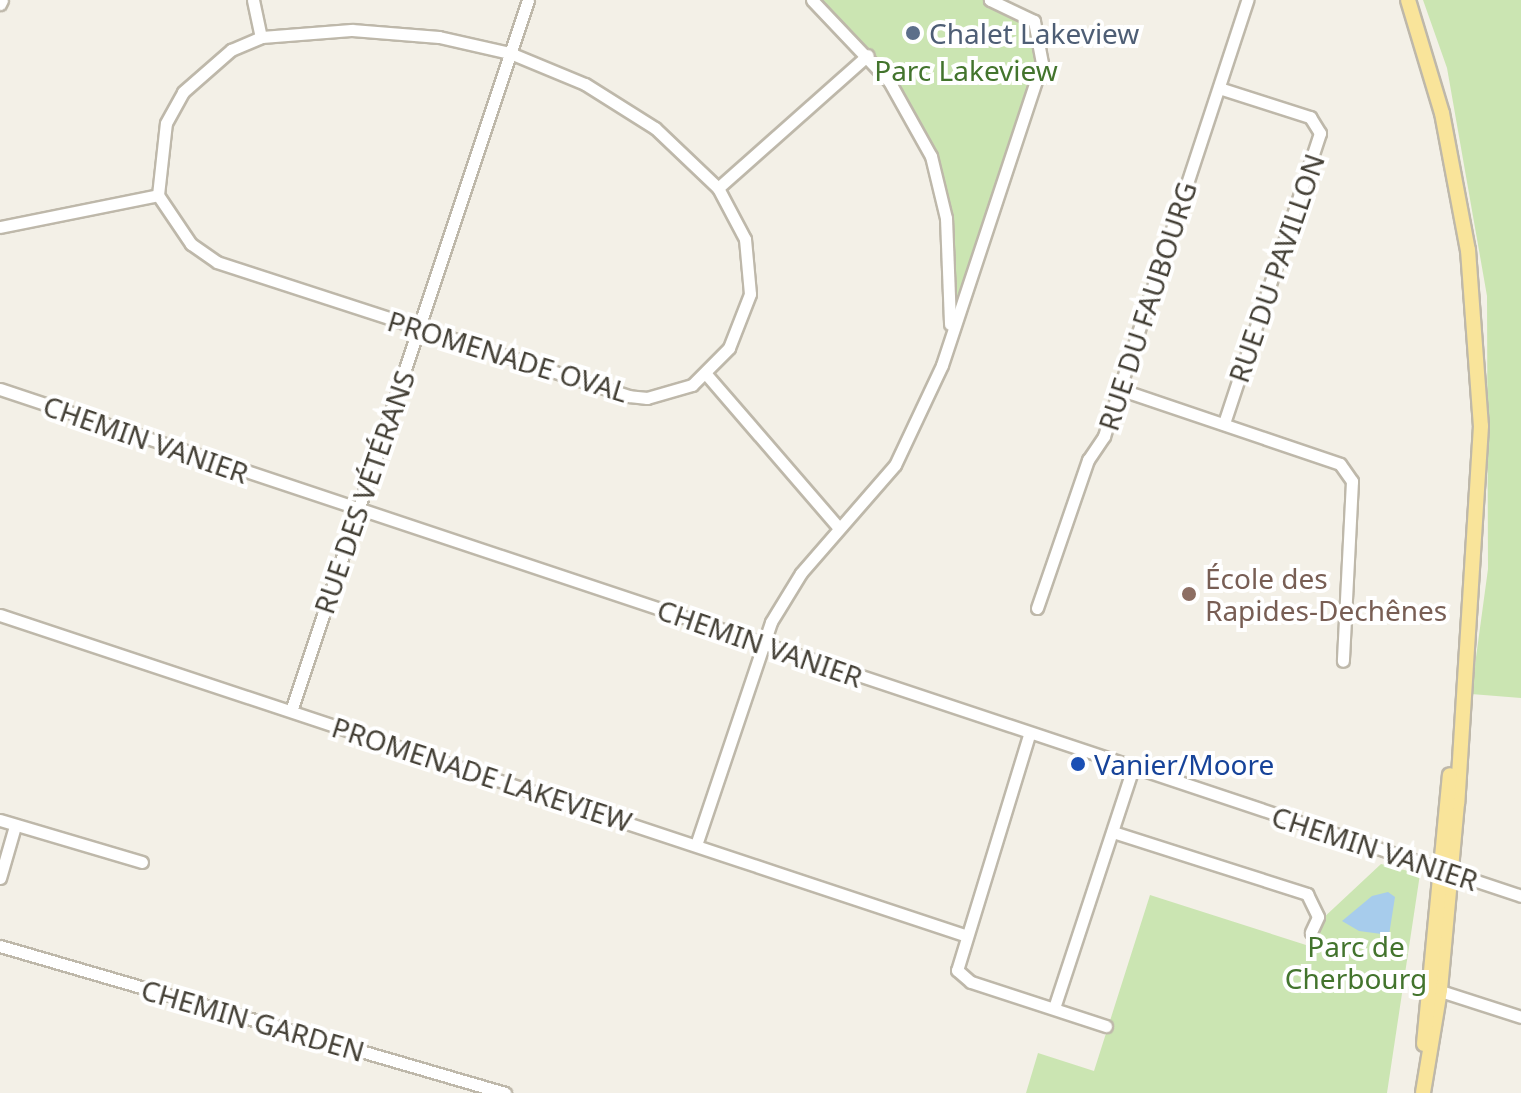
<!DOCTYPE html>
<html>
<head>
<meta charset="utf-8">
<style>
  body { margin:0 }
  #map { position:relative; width:1521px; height:1093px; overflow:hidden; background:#f3f0e7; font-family:"Noto Sans",sans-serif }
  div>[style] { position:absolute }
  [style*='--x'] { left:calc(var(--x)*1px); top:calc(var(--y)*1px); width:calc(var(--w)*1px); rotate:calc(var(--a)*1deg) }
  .green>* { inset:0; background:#cbe5b2 }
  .water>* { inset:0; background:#a7ccec }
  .roads { filter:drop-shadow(2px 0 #beb8aa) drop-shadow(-2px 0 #beb8aa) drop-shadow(0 2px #beb8aa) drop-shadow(0 -2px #beb8aa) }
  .minor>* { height:11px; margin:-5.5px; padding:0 5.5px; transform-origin:5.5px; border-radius:5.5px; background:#fff }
  .major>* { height:14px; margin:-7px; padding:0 7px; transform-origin:7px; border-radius:7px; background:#f9e49a }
  .dots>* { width:22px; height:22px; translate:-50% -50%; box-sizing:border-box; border:4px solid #fff; border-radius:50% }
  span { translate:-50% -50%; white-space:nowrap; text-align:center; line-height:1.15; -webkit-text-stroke:8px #fff; paint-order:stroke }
  .service-label { font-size:28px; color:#4e5e75 }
  .left { translate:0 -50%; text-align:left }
  .park-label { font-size:28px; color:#43742d }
  .street-label { font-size:28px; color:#454137 }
  .education-label { font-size:28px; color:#785e54 }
  .transit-label { font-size:28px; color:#164399 }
</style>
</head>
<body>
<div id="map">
  <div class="green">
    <div style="clip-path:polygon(812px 0,990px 0,1026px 13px,1043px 48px,949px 340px,940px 187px,906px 108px)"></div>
    <div style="clip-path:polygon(1423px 0,1521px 0,1521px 698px,1471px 694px,1488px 569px,1487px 296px,1447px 68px)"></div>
    <div style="clip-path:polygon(1381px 864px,1420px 874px,1387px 1093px,1026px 1093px,1038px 1053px,1094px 1071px,1150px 895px,1306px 945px,1320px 921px)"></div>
  </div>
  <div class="water">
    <div style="clip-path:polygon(1388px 892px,1395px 897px,1389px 935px,1359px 931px,1342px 921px,1372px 896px)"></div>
  </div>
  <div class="roads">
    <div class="minor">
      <div style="--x:253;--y:0;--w:38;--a:78"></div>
      <div style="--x:812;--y:0;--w:112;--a:46.5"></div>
      <div style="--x:889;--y:81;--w:86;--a:60.8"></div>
      <div style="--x:931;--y:156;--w:64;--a:76.4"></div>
      <div style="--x:946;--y:218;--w:106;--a:87.8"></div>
      <div style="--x:0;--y:4;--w:4;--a:-63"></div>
      <div style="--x:352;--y:30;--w:87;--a:4.6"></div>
      <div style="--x:439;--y:37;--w:73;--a:12.7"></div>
      <div style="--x:510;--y:53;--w:81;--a:22.5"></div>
      <div style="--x:585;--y:84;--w:83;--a:32.2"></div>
      <div style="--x:655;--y:128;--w:87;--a:43.6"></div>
      <div style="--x:718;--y:188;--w:58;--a:62.1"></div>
      <div style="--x:745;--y:239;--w:55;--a:84.8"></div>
      <div style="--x:750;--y:294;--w:58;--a:111.3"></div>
      <div style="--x:729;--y:348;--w:52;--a:135"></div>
      <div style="--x:692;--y:385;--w:47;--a:163.9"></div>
      <div style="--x:647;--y:398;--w:18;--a:-174"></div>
      <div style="--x:629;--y:396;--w:433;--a:-162"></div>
      <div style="--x:217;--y:262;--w:32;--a:-145"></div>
      <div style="--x:191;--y:244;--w:59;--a:-124"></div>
      <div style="--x:158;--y:195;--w:72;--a:-83.7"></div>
      <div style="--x:166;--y:123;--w:35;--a:-61"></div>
      <div style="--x:183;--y:92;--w:64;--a:-41.2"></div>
      <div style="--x:231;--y:50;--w:33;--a:-23"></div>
      <div style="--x:261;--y:37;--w:91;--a:-4.4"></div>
      <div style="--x:1219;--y:88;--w:96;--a:17.7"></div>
      <div style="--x:1310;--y:117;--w:19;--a:58"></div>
      <div style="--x:1320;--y:133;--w:305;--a:108.3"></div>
      <div style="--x:718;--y:188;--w:200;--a:-41.6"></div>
      <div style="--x:0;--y:227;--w:161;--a:-11.4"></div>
      <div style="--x:706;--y:374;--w:202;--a:49.2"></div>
      <div style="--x:0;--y:389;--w:1603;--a:18.43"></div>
      <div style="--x:1119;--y:389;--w:233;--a:18.7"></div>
      <div style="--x:1340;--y:464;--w:21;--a:55"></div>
      <div style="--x:1352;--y:481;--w:180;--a:92.9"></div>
      <div style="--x:1037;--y:608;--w:157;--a:-71"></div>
      <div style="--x:1088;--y:460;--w:29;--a:-56"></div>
      <div style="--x:1104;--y:436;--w:459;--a:-71.8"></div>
      <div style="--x:0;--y:615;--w:1016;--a:18.36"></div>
      <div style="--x:291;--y:711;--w:749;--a:-71.57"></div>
      <div style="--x:1029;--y:735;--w:246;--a:107"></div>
      <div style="--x:957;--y:970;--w:18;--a:41"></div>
      <div style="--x:971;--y:982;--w:142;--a:18.1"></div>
      <div style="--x:0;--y:820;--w:148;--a:16.5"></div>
      <div style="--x:1113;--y:832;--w:204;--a:17.7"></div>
      <div style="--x:1307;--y:894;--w:25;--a:64"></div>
      <div style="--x:1318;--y:917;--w:17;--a:115"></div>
      <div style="--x:696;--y:845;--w:235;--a:-71.4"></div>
      <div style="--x:771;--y:622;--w:57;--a:-58.5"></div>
      <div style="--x:801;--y:573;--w:143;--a:-49"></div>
      <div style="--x:895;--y:465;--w:110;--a:-64.8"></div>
      <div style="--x:942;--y:365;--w:318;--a:-71.7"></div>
      <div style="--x:1042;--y:63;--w:43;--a:-100.8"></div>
      <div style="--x:1034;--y:21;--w:49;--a:-154.5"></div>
      <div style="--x:0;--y:878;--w:54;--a:-73.9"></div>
      <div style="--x:0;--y:946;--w:526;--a:16.23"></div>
      <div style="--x:1434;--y:989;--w:91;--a:17.8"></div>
      <div style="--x:1054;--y:1008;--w:253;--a:-71.8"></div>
    </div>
    <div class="major">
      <div style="--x:1408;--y:0;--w:118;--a:73.3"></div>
      <div style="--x:1442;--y:113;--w:139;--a:79.3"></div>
      <div style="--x:1468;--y:250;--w:176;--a:85.8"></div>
      <div style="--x:1481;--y:426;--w:378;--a:93.6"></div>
      <div style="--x:1457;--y:803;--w:188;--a:95.2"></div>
      <div style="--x:1440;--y:990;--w:104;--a:99.4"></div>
      <div style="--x:1424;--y:1044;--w:270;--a:-84.5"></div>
    </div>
  </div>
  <div class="dots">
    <div style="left:913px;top:33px;background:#5c6f8a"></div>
    <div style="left:1189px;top:594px;background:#8d6e63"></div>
    <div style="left:1078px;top:764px;background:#1a4fb4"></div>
  </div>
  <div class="service-label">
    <span class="left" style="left:929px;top:33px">Chalet Lakeview</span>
  </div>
  <div class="park-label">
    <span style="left:966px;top:70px">Parc Lakeview</span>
    <span style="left:1356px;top:962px">Parc de<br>Cherbourg</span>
  </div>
  <div class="street-label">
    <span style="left:1276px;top:268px;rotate:-71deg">RUE DU PAVILLON</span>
    <span style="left:1147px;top:306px;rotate:-72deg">RUE DU FAUBOURG</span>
    <span style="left:508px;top:356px;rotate:17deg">PROMENADE OVAL</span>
    <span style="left:146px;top:439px;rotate:19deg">CHEMIN VANIER</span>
    <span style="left:364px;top:492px;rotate:-71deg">RUE DES VÉTÉRANS</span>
    <span style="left:760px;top:643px;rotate:19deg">CHEMIN VANIER</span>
    <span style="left:482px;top:774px;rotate:18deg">PROMENADE LAKEVIEW</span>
    <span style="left:1375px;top:848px;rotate:18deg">CHEMIN VANIER</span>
    <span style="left:253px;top:1020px;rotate:16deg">CHEMIN GARDEN</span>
  </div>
  <div class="education-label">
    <span class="left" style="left:1205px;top:594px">École des<br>Rapides-Dechênes</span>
  </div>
  <div class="transit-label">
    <span class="left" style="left:1094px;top:764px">Vanier/Moore</span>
  </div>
</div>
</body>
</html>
